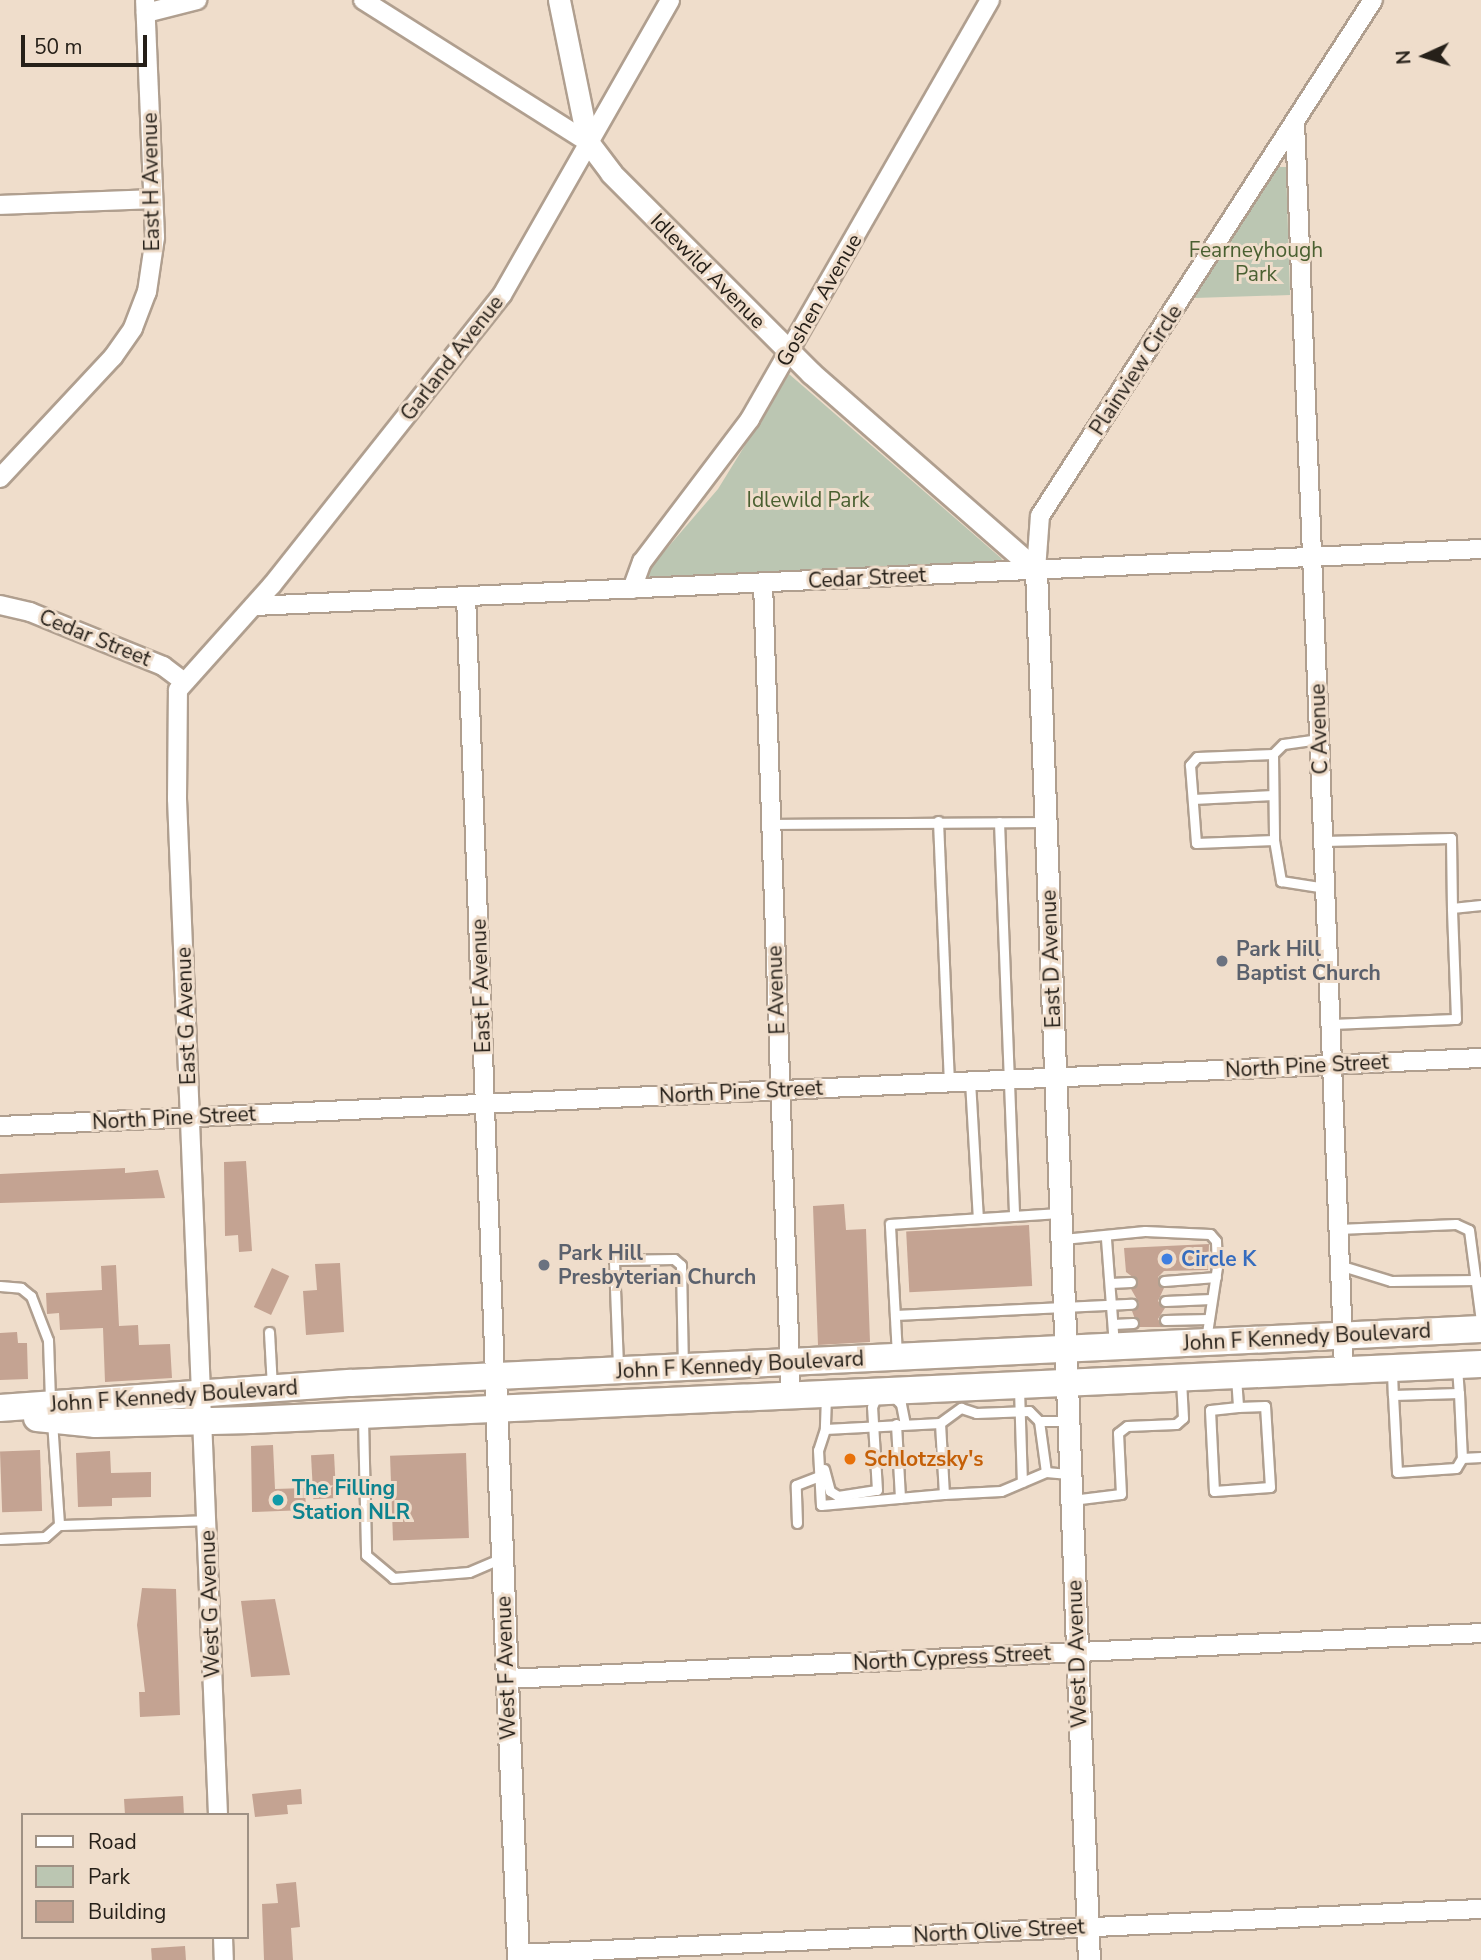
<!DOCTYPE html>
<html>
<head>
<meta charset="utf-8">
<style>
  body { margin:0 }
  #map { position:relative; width:1481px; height:1960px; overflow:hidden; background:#efddcb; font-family:"Nunito Sans",sans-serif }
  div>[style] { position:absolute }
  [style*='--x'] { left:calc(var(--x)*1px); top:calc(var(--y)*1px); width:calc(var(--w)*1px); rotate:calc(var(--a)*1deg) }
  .green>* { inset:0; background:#bbc6b2 }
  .building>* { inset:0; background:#c4a392; transform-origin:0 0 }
  .roads { filter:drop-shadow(2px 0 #b09f8f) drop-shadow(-2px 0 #b09f8f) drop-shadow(0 2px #b09f8f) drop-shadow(0 -2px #b09f8f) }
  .service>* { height:9px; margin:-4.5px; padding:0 4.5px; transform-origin:4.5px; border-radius:4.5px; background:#fff }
  .minor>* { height:18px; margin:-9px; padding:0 9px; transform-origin:9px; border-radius:9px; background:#fff }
  .tertiary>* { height:21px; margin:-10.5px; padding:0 10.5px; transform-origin:10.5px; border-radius:10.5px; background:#fff }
  .primary>* { height:26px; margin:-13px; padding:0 13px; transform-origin:13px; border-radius:13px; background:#fff }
  .dots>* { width:19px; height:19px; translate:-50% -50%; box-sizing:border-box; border:4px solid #efddcb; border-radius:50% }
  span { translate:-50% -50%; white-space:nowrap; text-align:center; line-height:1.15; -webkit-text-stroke:6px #efddcb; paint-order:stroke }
  .street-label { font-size:21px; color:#262019 }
  .park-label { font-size:21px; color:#4a6031 }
  .worship-label { font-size:21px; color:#5b616d; font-weight:700 }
  .left { translate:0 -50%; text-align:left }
  .shop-label { font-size:21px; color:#366cbe; font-weight:700 }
  .food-label { font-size:21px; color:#c56008; font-weight:700 }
  .culture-label { font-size:21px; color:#0d838f; font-weight:700 }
  .legend { position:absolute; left:21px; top:1813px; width:228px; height:126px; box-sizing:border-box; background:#efddcb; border:2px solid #9f9184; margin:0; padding:9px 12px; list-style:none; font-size:21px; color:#262019 }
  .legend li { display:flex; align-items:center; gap:14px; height:35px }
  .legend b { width:35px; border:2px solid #9f9184 }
  .north { position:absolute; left:1390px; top:21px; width:70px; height:70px; -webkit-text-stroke:5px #efddcb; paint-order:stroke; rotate:266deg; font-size:19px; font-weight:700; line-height:28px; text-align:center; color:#262019 }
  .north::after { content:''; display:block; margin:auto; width:24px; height:32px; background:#262019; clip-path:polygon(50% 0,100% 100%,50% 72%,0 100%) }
  .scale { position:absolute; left:21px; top:35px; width:126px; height:32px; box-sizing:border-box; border:4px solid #262019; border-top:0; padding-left:9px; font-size:21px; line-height:24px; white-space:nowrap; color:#262019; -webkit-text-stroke:5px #efddcb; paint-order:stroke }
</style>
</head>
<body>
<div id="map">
  <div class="green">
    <div style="clip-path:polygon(1278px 167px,1286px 167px,1290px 295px,1194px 298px)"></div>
    <div style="clip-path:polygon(789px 374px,1001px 558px,1004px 564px,632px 589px,718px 489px)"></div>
  </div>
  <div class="building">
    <div style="clip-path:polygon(246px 1161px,252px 1251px,239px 1252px,238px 1235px,225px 1236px,224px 1162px)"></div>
    <div style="clip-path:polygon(125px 1168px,125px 1173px,158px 1170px,165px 1198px,0 1203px,0 1174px)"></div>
    <div style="clip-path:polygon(844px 1204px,846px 1230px,866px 1229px,870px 1342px,818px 1345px,813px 1206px)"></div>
    <div style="left:1029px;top:1225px;width:61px;height:123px;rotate:87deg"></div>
    <div style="clip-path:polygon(1209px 1244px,1208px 1270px,1164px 1271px,1158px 1277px,1164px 1288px,1158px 1301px,1165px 1308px,1158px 1319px,1163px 1327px,1138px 1327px,1132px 1311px,1139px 1303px,1131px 1289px,1138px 1281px,1126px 1272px,1124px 1248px)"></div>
    <div style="clip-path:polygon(340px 1263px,344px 1332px,306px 1335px,303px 1291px,317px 1290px,315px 1264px)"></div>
    <div style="clip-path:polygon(116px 1265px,119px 1326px,138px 1325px,139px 1345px,170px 1344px,172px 1378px,105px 1382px,103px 1328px,60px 1330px,59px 1313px,47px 1314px,46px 1293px,102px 1290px,101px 1266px)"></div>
    <div style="left:272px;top:1268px;width:19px;height:43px;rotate:25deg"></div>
    <div style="clip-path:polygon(17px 1332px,18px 1343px,27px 1343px,28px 1379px,0 1380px,0 1333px)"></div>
    <div style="clip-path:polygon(273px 1445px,275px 1489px,305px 1488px,306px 1510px,252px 1512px,251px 1446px)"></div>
    <div style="left:40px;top:1450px;width:61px;height:40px;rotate:88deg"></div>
    <div style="clip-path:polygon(110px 1451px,111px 1473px,151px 1472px,151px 1497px,112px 1498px,112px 1506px,78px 1507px,76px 1453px)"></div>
    <div style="left:466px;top:1453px;width:85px;height:76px;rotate:88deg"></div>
    <div style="left:334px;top:1454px;width:44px;height:23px;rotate:87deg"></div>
    <div style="clip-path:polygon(142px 1588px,176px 1589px,180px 1715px,140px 1717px,139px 1692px,145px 1692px,137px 1625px)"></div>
    <div style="clip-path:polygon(275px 1599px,290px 1675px,251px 1677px,241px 1601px)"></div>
    <div style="clip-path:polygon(301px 1789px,302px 1804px,287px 1805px,288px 1814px,255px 1817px,252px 1794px)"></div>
    <div style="clip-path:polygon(183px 1796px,184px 1815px,125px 1815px,124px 1799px)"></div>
    <div style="clip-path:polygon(296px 1882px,300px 1927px,291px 1928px,293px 1960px,264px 1960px,262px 1904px,278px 1903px,276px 1884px)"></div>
    <div style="left:185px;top:1946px;width:14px;height:34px;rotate:86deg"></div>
  </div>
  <div class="roads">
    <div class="service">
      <div style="--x:1319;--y:739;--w:36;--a:172"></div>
      <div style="--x:1283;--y:744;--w:14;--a:135"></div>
      <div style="--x:1273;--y:754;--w:86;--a:89.3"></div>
      <div style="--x:1274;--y:840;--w:42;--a:80.3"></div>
      <div style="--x:1281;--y:881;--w:45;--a:9"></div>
      <div style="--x:1273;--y:754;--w:76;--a:177.7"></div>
      <div style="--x:1197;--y:757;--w:11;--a:131"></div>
      <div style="--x:1190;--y:765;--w:78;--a:85.6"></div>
      <div style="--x:1196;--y:843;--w:78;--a:-2.2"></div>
      <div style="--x:1193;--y:799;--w:80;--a:-2.9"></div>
      <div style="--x:938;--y:821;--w:261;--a:87.6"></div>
      <div style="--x:999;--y:822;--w:394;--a:87.8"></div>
      <div style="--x:771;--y:824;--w:273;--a:-0.4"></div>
      <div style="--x:1323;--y:841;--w:128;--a:-1.3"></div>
      <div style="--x:1451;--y:838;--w:70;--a:89.2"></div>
      <div style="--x:1330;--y:1024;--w:126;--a:-2.3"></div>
      <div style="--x:1456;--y:1019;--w:111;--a:-92.1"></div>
      <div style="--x:1452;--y:908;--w:29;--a:-6"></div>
      <div style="--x:970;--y:1081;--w:137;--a:86.7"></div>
      <div style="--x:1338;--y:1229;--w:118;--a:-2.4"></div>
      <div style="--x:1456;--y:1224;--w:14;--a:25"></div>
      <div style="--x:1469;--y:1230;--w:92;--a:82.5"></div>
      <div style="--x:1063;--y:1239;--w:82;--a:-5.6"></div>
      <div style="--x:1145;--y:1231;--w:65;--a:2.6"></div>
      <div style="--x:1210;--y:1234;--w:9;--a:49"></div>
      <div style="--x:1216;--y:1241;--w:26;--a:88"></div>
      <div style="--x:1217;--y:1267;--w:74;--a:98.6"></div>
      <div style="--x:1106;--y:1239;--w:106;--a:85.7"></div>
      <div style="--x:1339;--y:1265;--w:54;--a:17.1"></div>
      <div style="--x:1391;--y:1281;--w:86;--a:-0.7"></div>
      <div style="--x:1164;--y:1281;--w:52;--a:-4.4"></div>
      <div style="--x:1110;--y:1283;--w:21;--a:-3"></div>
      <div style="--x:0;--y:1286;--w:21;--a:5"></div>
      <div style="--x:21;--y:1288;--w:13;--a:39"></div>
      <div style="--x:31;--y:1296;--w:47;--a:68.9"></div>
      <div style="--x:48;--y:1340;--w:60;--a:88.1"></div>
      <div style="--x:1165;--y:1301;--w:46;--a:-2.5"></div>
      <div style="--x:895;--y:1315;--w:237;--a:-2.7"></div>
      <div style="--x:1165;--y:1320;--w:44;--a:-1.3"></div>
      <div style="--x:1113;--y:1324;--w:20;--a:-3"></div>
      <div style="--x:269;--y:1332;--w:55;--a:86.9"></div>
      <div style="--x:897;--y:1355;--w:131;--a:-93.1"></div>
      <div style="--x:890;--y:1224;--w:169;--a:-3.7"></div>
      <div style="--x:618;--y:1366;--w:106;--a:-92.2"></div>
      <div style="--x:614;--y:1260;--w:60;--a:-1"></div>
      <div style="--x:674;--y:1259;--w:9;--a:41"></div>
      <div style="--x:681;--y:1265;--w:101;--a:88.9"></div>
      <div style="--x:1457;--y:1367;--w:26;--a:86"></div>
      <div style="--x:1392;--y:1371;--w:24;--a:88"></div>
      <div style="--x:1393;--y:1395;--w:66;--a:-1.7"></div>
      <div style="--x:1459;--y:1393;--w:65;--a:87.4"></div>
      <div style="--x:1462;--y:1458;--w:19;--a:-3"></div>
      <div style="--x:1236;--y:1377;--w:30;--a:86"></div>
      <div style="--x:1238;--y:1407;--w:28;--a:174"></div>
      <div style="--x:1210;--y:1410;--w:81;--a:87.2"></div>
      <div style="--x:1214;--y:1491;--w:56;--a:-4.1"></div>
      <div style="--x:1270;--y:1487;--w:81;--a:-93.5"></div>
      <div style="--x:1265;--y:1406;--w:27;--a:178"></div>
      <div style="--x:1019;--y:1389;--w:93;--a:88.2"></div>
      <div style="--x:1393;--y:1395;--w:77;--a:87"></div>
      <div style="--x:1397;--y:1472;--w:59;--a:-3.9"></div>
      <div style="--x:1456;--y:1468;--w:12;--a:-59"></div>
      <div style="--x:826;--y:1396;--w:33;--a:92"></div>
      <div style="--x:825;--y:1429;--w:115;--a:-3"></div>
      <div style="--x:940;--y:1423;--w:26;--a:-36"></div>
      <div style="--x:961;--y:1408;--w:16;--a:18"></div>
      <div style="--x:976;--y:1413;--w:53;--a:-2.2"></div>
      <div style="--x:1029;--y:1411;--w:14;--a:45"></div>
      <div style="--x:1039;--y:1421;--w:51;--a:82.2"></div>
      <div style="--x:1046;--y:1472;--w:25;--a:5"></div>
      <div style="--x:893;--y:1396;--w:11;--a:45"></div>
      <div style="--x:901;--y:1404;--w:20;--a:79"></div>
      <div style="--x:363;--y:1418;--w:137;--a:88.7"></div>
      <div style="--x:366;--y:1555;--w:35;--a:40"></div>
      <div style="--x:393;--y:1578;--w:76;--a:-4.5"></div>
      <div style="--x:469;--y:1572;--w:34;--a:-23"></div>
      <div style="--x:52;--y:1421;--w:104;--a:86.1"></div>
      <div style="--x:1039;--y:1421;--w:29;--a:0"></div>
      <div style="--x:940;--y:1423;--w:71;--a:86.8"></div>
      <div style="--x:944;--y:1494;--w:57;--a:-3"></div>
      <div style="--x:1001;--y:1491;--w:49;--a:-22.9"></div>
      <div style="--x:896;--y:1424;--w:74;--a:86.9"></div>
      <div style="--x:825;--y:1429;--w:22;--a:108"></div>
      <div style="--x:818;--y:1450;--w:55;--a:86.9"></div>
      <div style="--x:821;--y:1505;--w:123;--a:-5.1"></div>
      <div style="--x:824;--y:1469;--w:23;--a:75"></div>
      <div style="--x:830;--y:1491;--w:9;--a:32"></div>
      <div style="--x:838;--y:1496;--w:39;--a:-9"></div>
      <div style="--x:877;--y:1490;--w:83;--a:-93.4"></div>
      <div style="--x:872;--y:1407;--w:13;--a:-67"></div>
      <div style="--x:1072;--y:1500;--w:49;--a:-7"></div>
      <div style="--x:1121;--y:1494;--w:61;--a:-92.8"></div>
      <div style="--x:1118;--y:1433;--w:11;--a:-38"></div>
      <div style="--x:1127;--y:1426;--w:49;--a:-2.3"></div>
      <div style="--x:1176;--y:1424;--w:9;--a:-41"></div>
      <div style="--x:1183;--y:1418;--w:38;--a:-93"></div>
      <div style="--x:797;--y:1523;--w:38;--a:-92"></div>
      <div style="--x:796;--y:1485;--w:25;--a:-21"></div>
      <div style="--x:0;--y:1539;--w:45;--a:-2.5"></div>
      <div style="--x:45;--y:1537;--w:18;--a:-41"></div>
      <div style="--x:59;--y:1525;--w:148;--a:-1.9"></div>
    </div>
    <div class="minor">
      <div style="--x:363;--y:0;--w:266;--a:32.3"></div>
      <div style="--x:146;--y:13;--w:53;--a:-14.3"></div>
      <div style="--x:1295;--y:122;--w:1249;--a:87.75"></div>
      <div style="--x:0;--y:205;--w:153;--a:-2.2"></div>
      <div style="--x:0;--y:478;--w:166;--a:-47"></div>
      <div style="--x:113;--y:357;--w:35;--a:-55"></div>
      <div style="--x:133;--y:328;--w:39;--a:-69"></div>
      <div style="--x:147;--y:292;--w:56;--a:-81.7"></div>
      <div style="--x:155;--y:237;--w:237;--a:-92.4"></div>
      <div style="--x:1036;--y:570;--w:54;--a:-85.8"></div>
      <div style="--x:1040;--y:516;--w:614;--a:-57.16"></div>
      <div style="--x:763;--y:583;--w:813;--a:88.03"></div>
      <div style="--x:632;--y:589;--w:29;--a:-70"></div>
      <div style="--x:642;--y:562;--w:179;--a:-52.9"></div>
      <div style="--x:750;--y:419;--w:483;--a:-60.2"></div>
      <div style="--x:466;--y:596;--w:781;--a:87.87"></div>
      <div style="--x:0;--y:605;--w:31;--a:13"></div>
      <div style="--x:30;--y:612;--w:144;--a:22.1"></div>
      <div style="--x:163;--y:666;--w:26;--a:37"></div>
      <div style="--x:254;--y:606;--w:1228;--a:-2.66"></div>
      <div style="--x:0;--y:1126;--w:1483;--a:-2.63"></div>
      <div style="--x:507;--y:1679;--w:975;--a:-2.7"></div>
      <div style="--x:218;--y:1815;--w:1017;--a:-92.31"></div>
      <div style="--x:177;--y:799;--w:109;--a:-89.5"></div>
      <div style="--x:178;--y:690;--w:141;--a:-48.2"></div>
      <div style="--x:272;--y:585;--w:370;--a:-51.6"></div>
      <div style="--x:502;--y:295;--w:339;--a:-60.3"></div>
      <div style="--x:223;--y:1937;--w:23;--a:88"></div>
      <div style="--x:518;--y:1954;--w:964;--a:-2.68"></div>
    </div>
    <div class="tertiary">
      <div style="--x:559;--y:0;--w:145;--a:78.5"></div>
      <div style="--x:588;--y:142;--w:39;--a:53"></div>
      <div style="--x:611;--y:173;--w:283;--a:45"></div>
      <div style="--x:811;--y:373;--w:299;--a:41.2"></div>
      <div style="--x:1036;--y:570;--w:1391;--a:87.82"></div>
      <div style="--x:495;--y:1376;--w:584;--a:87.74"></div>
    </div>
    <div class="primary">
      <div style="--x:0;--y:1408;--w:352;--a:-4.1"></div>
      <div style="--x:351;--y:1383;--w:1131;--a:-2.74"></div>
      <div style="--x:37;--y:1418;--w:59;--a:5.8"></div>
      <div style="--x:96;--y:1424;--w:155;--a:-1.5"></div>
      <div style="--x:251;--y:1420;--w:1231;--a:-2.61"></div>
    </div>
  </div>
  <div class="dots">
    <div style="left:1222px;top:961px;background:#6b7280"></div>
    <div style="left:1167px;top:1259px;background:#3f7fe0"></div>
    <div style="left:544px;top:1265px;background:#6b7280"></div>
    <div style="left:850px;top:1459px;background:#e8710a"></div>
    <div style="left:278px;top:1500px;background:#0f9aa8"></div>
  </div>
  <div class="street-label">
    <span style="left:151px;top:182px;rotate:-91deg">East H Avenue</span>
    <span style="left:708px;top:271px;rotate:45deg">Idlewild Avenue</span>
    <span style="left:819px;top:300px;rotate:-60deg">Goshen Avenue</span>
    <span style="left:452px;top:358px;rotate:-52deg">Garland Avenue</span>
    <span style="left:1136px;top:370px;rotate:-57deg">Plainview Circle</span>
    <span style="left:867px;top:578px;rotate:-3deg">Cedar Street</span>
    <span style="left:95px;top:638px;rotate:22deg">Cedar Street</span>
    <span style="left:1319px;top:729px;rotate:-92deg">C Avenue</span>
    <span style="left:1051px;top:959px;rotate:-92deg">East D Avenue</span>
    <span style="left:481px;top:986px;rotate:-92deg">East F Avenue</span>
    <span style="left:776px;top:990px;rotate:-92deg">E Avenue</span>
    <span style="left:186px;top:1016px;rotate:-92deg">East G Avenue</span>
    <span style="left:1307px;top:1066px;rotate:-3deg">North Pine Street</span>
    <span style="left:741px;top:1092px;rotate:-3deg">North Pine Street</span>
    <span style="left:174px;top:1118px;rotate:-3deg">North Pine Street</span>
    <span style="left:1307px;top:1337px;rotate:-3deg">John F Kennedy Boulevard</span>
    <span style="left:740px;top:1365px;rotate:-3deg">John F Kennedy Boulevard</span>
    <span style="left:174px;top:1396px;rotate:-4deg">John F Kennedy Boulevard</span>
    <span style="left:210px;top:1604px;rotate:-92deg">West G Avenue</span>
    <span style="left:1077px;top:1654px;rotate:-92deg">West D Avenue</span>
    <span style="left:952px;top:1658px;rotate:-3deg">North Cypress Street</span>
    <span style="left:506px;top:1668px;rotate:-92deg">West F Avenue</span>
    <span style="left:999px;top:1931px;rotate:-3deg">North Olive Street</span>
  </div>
  <div class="park-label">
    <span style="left:1256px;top:262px">Fearneyhough<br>Park</span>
    <span style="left:808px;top:500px">Idlewild Park</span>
  </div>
  <div class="worship-label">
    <span class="left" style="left:1236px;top:961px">Park Hill<br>Baptist Church</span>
    <span class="left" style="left:558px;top:1265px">Park Hill<br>Presbyterian Church</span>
  </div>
  <div class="shop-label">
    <span class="left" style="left:1181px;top:1259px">Circle K</span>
  </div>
  <div class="food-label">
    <span class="left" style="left:864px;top:1459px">Schlotzsky's</span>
  </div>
  <div class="culture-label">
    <span class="left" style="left:292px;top:1500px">The Filling<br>Station NLR</span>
  </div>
  <ul class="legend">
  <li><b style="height:9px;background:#fff"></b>Road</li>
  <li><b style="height:19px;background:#bbc6b2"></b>Park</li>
  <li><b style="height:19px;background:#c4a392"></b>Building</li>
  </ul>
  <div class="north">N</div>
  <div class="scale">50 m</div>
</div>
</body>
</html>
